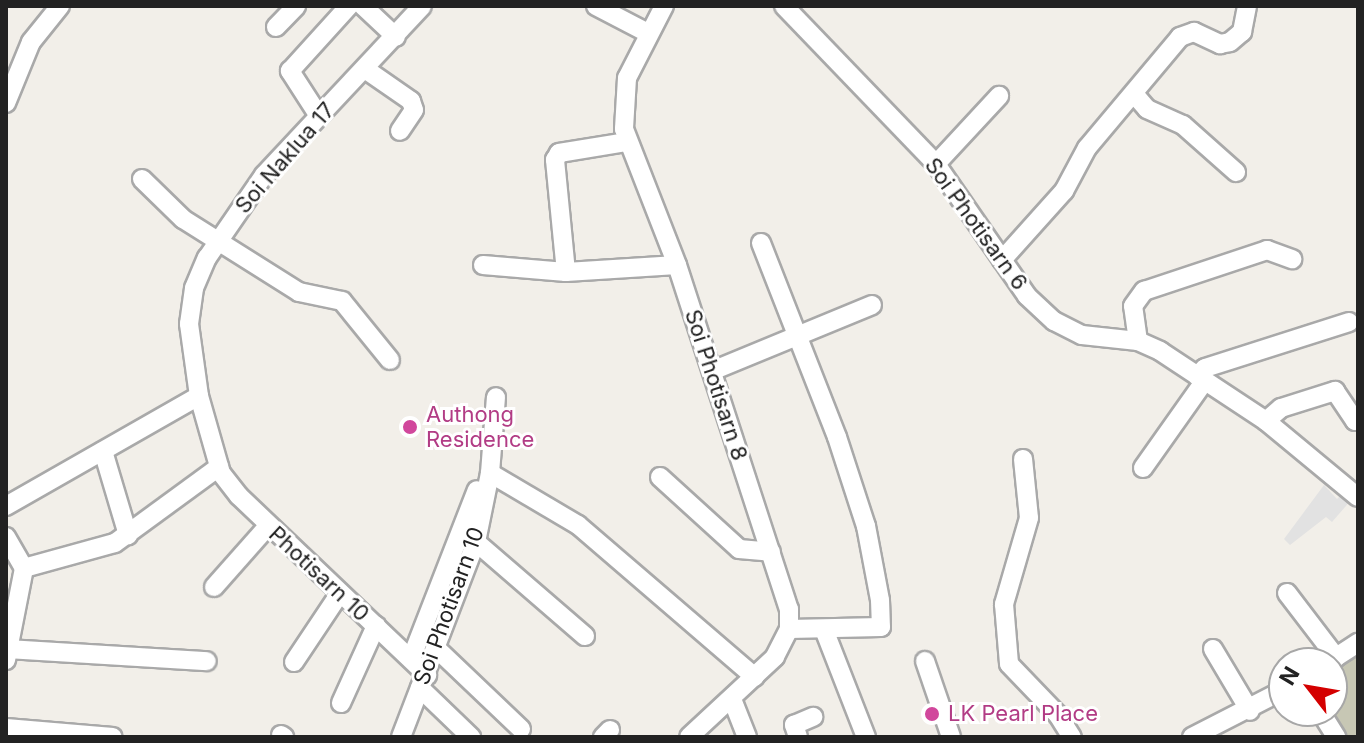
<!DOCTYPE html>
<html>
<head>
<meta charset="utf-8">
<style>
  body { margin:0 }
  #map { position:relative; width:1364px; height:743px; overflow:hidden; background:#f2efe9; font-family:Inter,sans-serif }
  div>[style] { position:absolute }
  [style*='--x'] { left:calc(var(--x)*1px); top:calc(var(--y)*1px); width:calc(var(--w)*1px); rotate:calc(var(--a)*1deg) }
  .construction>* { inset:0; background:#c7c7b4 }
  .parking>* { inset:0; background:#e2e2e2 }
  .roads { filter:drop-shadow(2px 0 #a9a9a9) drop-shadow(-2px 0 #a9a9a9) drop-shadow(0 2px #a9a9a9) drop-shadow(0 -2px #a9a9a9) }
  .minor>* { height:18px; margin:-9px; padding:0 9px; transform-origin:9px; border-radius:9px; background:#fff }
  .dots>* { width:22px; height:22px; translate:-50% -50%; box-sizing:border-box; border:4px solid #fff; border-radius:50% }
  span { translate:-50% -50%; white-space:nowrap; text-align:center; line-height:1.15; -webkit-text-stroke:6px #fff; paint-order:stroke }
  .street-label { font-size:22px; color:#222 }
  .hotel-label { font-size:22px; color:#b23c85 }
  .left { translate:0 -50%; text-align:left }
  .frame { position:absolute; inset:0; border:8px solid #222; pointer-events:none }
  .north { position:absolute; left:1268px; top:647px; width:80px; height:80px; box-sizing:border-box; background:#fff; border:2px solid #a7a7a7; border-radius:50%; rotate:301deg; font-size:22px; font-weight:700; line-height:32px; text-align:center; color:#222 }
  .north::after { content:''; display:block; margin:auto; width:28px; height:36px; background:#d40000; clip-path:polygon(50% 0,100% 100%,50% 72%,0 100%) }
</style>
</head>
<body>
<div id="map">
  <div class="construction">
    <div style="clip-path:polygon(1358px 652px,1358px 737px,1324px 737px,1309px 711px,1332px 711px,1332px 668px)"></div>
  </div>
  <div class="parking">
    <div style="clip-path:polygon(1324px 485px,1337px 499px,1344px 492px,1352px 499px,1332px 522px,1326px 517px,1290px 545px,1284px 539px)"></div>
  </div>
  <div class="roads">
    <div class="minor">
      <div style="--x:363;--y:6;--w:45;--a:43.2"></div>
      <div style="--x:596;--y:6;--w:59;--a:27.4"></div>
      <div style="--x:664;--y:6;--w:81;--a:117.2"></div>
      <div style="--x:627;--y:78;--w:51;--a:93.4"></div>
      <div style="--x:624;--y:129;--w:146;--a:68.7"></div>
      <div style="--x:677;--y:265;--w:362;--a:72"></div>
      <div style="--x:789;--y:609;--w:20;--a:90"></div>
      <div style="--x:789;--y:629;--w:31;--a:117"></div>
      <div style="--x:775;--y:657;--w:117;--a:137.1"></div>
      <div style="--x:784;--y:6;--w:219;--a:46.1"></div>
      <div style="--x:936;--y:164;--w:160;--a:55.4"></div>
      <div style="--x:1027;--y:296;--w:37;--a:43"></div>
      <div style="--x:1054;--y:321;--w:31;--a:27"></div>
      <div style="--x:1082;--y:335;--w:56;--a:6.1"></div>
      <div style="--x:1138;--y:341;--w:24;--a:24"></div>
      <div style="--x:1160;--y:351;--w:127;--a:33.4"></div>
      <div style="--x:1266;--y:421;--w:119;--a:39.6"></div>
      <div style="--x:276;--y:27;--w:29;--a:-46"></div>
      <div style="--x:365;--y:69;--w:56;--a:34.8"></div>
      <div style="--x:411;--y:101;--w:9;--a:72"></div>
      <div style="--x:414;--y:110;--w:25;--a:124"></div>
      <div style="--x:1135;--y:95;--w:18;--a:49"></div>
      <div style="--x:1147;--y:109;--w:39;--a:24"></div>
      <div style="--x:1183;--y:125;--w:71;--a:41.6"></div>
      <div style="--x:6;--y:103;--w:66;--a:-67.7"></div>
      <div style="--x:31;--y:42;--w:46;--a:-51.1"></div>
      <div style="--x:319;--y:116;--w:54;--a:-122.8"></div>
      <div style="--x:290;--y:71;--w:88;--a:-47.8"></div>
      <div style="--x:936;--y:164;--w:93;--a:-47.2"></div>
      <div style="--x:142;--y:179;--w:57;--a:44.3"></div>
      <div style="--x:183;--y:219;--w:137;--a:32.2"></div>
      <div style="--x:299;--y:292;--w:44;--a:11.8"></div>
      <div style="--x:342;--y:301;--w:76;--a:50.9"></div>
      <div style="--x:761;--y:243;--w:208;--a:68.6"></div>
      <div style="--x:837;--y:437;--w:94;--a:72"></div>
      <div style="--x:866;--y:526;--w:75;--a:79.3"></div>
      <div style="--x:880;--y:600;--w:27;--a:88"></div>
      <div style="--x:881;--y:627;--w:92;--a:178.8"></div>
      <div style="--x:1002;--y:260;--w:93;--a:-48.1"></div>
      <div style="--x:1064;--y:191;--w:49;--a:-61.9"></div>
      <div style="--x:1087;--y:148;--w:145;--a:-50"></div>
      <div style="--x:1180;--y:37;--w:15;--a:-20"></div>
      <div style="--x:1194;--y:32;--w:29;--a:25"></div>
      <div style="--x:1220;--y:44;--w:10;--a:-11"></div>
      <div style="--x:1230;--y:42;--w:16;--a:-40"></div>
      <div style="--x:1242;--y:32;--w:26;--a:-79"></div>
      <div style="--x:483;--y:265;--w:83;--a:4.8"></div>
      <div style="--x:566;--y:272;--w:111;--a:-3.6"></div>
      <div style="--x:566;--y:272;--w:113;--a:-95.6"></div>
      <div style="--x:555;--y:160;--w:8;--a:-60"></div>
      <div style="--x:559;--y:153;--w:69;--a:-9.2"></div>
      <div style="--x:1138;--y:341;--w:35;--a:-98"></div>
      <div style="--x:1133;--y:306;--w:19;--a:-54"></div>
      <div style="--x:1144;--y:291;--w:130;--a:-18.4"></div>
      <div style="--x:1267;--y:250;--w:27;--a:20"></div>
      <div style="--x:712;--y:371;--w:173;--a:-22.4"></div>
      <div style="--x:1197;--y:376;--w:11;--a:-45"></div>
      <div style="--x:1205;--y:368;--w:151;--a:-17.7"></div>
      <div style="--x:199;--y:396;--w:80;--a:74.1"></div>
      <div style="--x:221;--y:473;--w:29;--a:52"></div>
      <div style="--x:239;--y:496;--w:260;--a:43.6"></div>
      <div style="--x:1266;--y:421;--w:20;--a:-41"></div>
      <div style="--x:1281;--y:408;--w:57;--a:-17.5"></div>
      <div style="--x:1335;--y:391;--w:36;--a:56"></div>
      <div style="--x:1355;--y:421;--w:4;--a:-45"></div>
      <div style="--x:103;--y:451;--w:88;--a:73.4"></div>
      <div style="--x:1023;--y:459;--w:59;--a:84.2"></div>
      <div style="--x:1029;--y:518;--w:90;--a:106.2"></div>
      <div style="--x:1004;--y:604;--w:60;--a:85.2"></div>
      <div style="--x:1009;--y:664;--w:71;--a:46.1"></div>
      <div style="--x:1058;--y:715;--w:26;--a:58"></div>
      <div style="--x:1143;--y:468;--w:105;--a:-54.7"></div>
      <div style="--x:490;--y:473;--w:102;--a:30.6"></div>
      <div style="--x:578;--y:525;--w:233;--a:40.7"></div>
      <div style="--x:660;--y:477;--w:107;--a:42.3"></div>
      <div style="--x:739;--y:549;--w:32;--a:5"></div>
      <div style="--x:6;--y:506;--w:222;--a:-29.7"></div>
      <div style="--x:199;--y:396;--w:73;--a:-97.9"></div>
      <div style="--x:189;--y:324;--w:36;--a:-82"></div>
      <div style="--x:194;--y:288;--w:33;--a:-67"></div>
      <div style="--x:207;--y:258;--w:101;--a:-55.5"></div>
      <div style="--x:264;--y:175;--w:231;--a:-46.9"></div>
      <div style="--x:6;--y:537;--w:36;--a:60"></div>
      <div style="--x:476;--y:542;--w:144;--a:40.8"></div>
      <div style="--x:214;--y:587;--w:81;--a:-48.5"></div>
      <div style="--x:1287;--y:593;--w:81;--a:52.6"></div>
      <div style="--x:825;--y:632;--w:113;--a:68.7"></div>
      <div style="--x:8;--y:649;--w:199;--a:3.5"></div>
      <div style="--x:437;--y:649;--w:116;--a:43.6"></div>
      <div style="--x:1213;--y:649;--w:72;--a:59.2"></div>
      <div style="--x:411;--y:659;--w:181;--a:-68.7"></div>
      <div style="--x:6;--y:660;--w:94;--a:-78.9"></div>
      <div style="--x:24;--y:568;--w:94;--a:-15.4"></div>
      <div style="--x:115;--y:543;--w:129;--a:-36.2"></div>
      <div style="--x:925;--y:661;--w:80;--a:71.1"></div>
      <div style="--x:294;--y:662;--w:83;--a:-56.3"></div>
      <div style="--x:1327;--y:663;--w:37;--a:-33"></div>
      <div style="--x:420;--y:688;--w:71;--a:43.9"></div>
      <div style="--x:732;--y:699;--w:41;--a:68.5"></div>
      <div style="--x:341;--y:703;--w:85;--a:-65.6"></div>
      <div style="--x:1320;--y:711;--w:31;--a:58"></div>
      <div style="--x:6;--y:728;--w:107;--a:4.8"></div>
      <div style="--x:281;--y:735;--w:4;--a:34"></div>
      <div style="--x:401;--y:737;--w:209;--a:-69"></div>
      <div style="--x:476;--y:542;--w:70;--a:-78.5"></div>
      <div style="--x:490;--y:473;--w:76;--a:-85.5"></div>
      <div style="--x:603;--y:737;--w:10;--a:-45"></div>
      <div style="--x:798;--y:737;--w:13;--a:-108"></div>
      <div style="--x:794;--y:725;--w:21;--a:-23"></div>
      <div style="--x:1192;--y:737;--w:103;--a:-27.1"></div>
    </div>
  </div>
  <div class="dots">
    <div style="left:410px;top:427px;background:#d1479c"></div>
    <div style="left:932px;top:714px;background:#d1479c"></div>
  </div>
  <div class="street-label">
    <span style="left:285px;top:158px;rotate:-49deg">Soi Naklua 17</span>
    <span style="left:976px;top:224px;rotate:54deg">Soi Photisarn 6</span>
    <span style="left:716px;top:385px;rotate:72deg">Soi Photisarn 8</span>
    <span style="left:319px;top:574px;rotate:43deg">Photisarn 10</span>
    <span style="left:449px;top:606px;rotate:-70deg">Soi Photisarn 10</span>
  </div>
  <div class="hotel-label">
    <span class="left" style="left:426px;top:427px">Authong<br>Residence</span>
    <span class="left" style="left:948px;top:714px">LK Pearl Place</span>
  </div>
  <div class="frame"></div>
  <div class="north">N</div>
</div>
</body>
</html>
